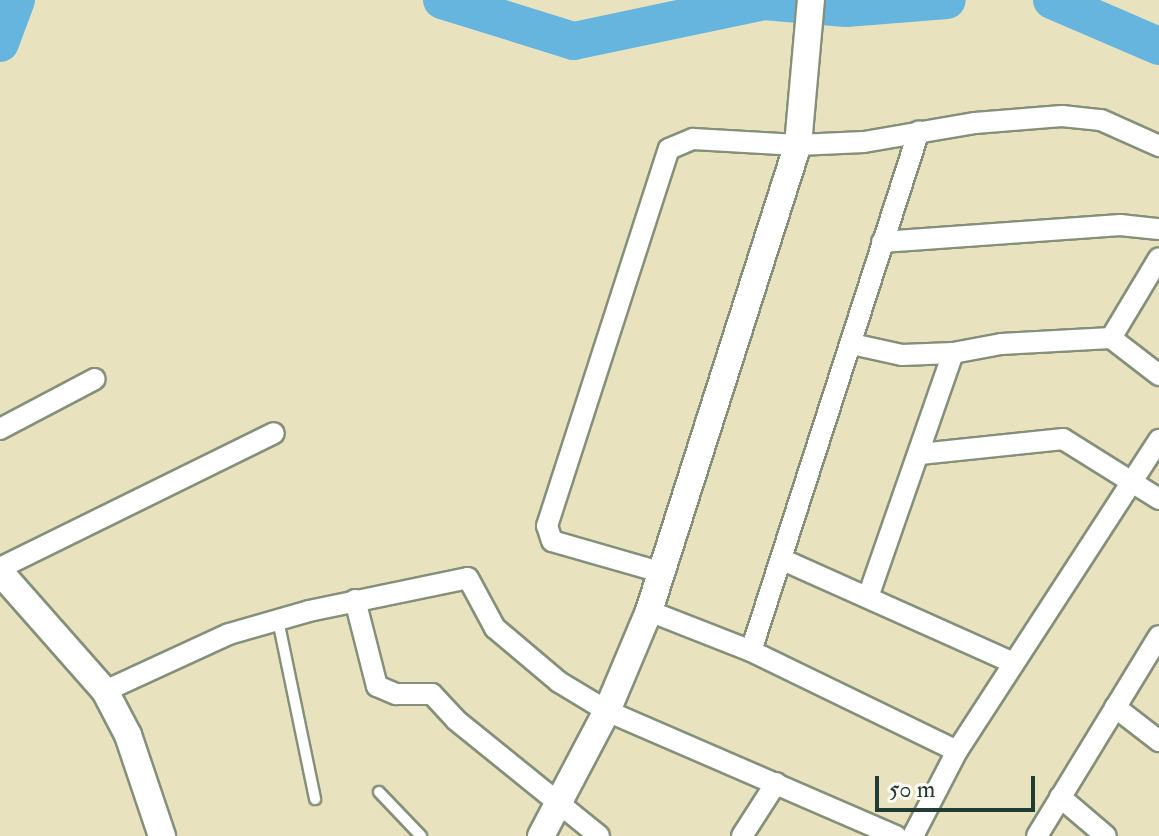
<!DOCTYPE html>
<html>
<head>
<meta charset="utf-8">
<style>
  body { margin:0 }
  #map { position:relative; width:1159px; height:836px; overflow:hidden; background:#e9e2bf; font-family:"IM FELL Double Pica",serif }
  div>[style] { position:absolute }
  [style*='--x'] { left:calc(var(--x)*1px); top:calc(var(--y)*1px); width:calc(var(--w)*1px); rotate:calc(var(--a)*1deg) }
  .river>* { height:38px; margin:-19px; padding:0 19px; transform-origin:19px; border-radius:19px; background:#65b5df }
  .roads { filter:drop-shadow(2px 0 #84907a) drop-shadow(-2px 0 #84907a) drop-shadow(0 2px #84907a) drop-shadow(0 -2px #84907a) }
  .service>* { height:10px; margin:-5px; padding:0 5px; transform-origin:5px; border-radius:5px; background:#fff }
  .minor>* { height:20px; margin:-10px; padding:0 10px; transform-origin:10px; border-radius:10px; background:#fff }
  .tertiary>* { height:26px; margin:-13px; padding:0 13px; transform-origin:13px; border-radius:13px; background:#fff }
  span { translate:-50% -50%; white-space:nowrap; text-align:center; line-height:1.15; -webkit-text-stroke:7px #fdfcf7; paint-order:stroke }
  .scale { position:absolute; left:875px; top:776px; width:160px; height:36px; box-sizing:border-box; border:4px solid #1f3d34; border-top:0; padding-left:10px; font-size:24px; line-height:28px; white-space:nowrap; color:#1f3d34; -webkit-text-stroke:6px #fdfcf7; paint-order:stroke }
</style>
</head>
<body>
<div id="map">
  <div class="river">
    <div style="--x:442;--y:0;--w:138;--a:17.3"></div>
    <div style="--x:574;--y:41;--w:193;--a:-11.9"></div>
    <div style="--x:763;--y:1;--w:83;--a:4.8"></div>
    <div style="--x:846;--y:8;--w:101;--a:-4.5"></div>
    <div style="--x:1052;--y:0;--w:116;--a:23.3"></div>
    <div style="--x:0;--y:43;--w:46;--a:-69.6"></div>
  </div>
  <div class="roads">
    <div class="service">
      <div style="--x:278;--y:620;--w:183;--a:78.3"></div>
      <div style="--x:379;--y:792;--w:61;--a:46.3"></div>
    </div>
    <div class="minor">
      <div style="--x:882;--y:242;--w:239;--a:-4.1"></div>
      <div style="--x:1120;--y:225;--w:39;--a:6"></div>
      <div style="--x:1111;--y:338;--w:61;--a:37.6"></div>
      <div style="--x:852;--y:344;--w:51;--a:12.4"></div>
      <div style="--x:902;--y:355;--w:51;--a:-2.2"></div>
      <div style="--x:953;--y:353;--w:258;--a:109.2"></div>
      <div style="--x:953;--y:353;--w:49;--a:-10.6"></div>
      <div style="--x:1001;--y:344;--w:110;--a:-3.1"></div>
      <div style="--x:1111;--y:338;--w:93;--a:-59"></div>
      <div style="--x:0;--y:429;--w:107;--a:-27.8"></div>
      <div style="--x:920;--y:454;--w:144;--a:-6"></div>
      <div style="--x:1063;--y:439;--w:113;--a:32"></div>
      <div style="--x:781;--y:559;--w:255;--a:24.1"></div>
      <div style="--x:0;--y:568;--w:305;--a:-26.2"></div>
      <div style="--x:660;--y:572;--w:112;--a:-164"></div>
      <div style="--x:552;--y:541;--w:16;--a:-108"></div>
      <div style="--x:547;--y:526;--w:396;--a:-72.1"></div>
      <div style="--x:669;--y:149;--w:26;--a:-23"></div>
      <div style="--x:693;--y:139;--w:105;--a:3.3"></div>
      <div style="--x:798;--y:145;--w:66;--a:-2.6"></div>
      <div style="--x:864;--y:142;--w:113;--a:-9.7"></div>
      <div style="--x:975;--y:123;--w:87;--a:-4.6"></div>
      <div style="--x:1062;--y:116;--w:39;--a:6"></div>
      <div style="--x:1101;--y:120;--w:64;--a:24.1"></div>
      <div style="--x:355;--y:600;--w:89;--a:75.7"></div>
      <div style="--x:377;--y:686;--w:21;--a:23"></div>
      <div style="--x:396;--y:694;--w:36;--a:0"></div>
      <div style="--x:432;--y:694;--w:35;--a:47"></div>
      <div style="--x:456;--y:720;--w:184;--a:39"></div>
      <div style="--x:649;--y:611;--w:110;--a:21.4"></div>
      <div style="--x:751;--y:651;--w:229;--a:25.9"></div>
      <div style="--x:751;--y:651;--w:546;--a:-72.1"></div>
      <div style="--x:105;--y:691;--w:136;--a:-24.7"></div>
      <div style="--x:229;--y:634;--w:83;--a:-16"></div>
      <div style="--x:309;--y:611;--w:162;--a:-11.7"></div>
      <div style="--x:468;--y:578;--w:57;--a:61.6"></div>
      <div style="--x:495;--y:628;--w:84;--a:40.2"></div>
      <div style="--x:559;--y:682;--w:56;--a:31.1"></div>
      <div style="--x:607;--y:711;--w:315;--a:23.4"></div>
      <div style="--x:1115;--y:707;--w:56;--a:37.7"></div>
      <div style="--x:1060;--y:797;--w:60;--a:40.3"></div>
      <div style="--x:742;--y:836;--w:63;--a:-57.3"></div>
      <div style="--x:913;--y:836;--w:96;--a:-62.6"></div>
      <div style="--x:957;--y:751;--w:371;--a:-57"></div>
      <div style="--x:1037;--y:836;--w:234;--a:-58.6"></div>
    </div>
    <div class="tertiary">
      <div style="--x:0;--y:572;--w:159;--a:48.6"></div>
      <div style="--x:105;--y:691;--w:50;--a:62.4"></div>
      <div style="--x:128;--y:735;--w:107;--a:71.4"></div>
      <div style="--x:541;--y:836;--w:141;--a:-62.2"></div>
      <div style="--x:607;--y:711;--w:108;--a:-67.2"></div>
      <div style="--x:649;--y:611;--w:489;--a:-72.3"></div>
      <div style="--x:798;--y:145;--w:146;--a:-84.9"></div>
    </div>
  </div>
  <div class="scale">50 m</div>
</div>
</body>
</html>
